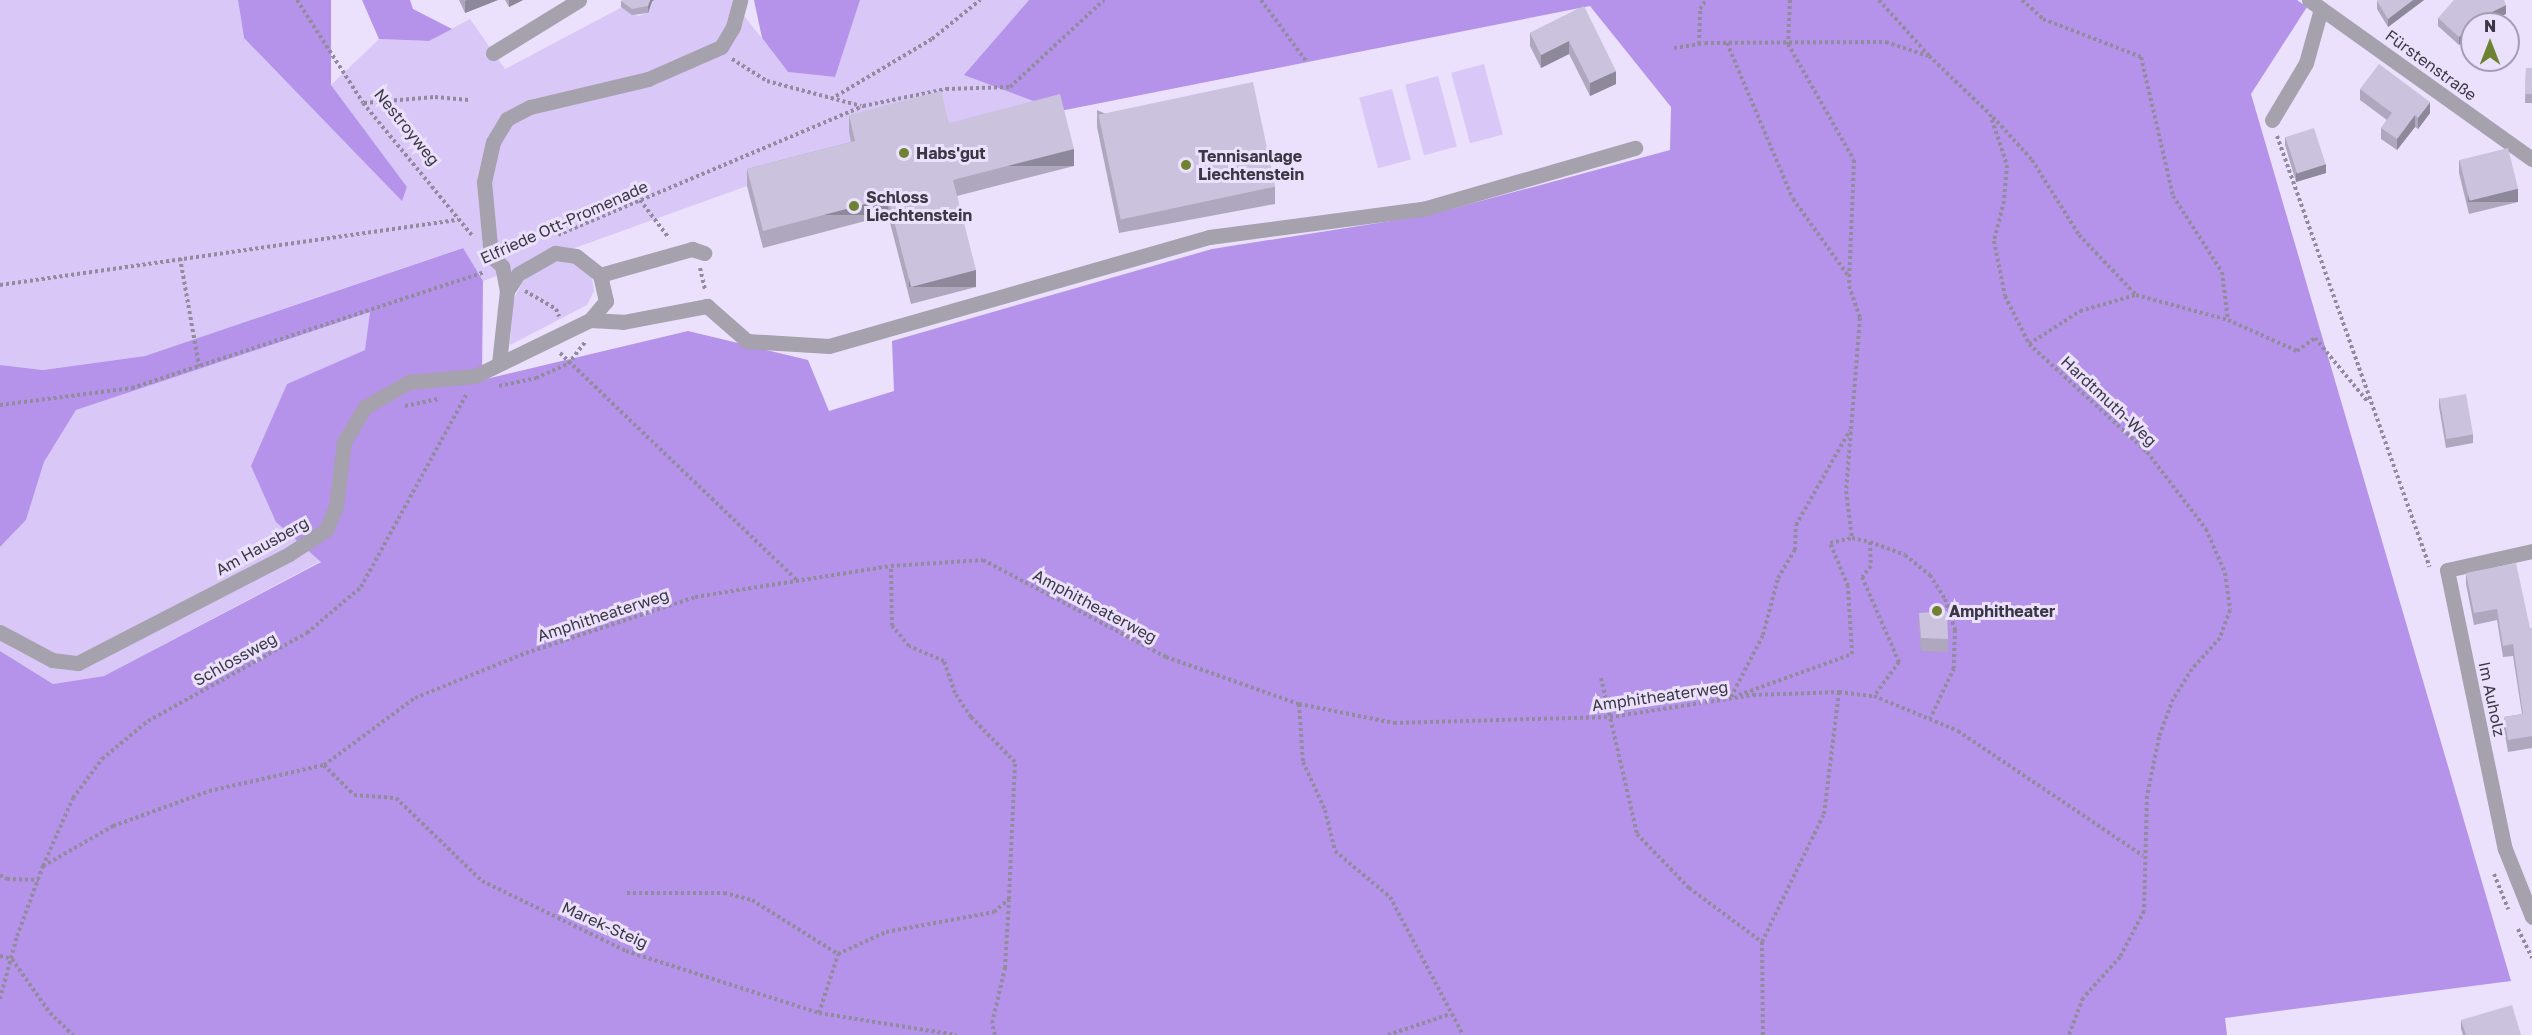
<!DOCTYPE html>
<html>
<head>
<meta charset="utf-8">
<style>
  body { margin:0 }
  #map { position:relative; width:2532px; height:1035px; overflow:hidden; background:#ebe1fd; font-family:"Golos Text",sans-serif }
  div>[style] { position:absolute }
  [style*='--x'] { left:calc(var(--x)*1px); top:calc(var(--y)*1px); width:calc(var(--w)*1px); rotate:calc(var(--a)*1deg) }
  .green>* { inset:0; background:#d8c7f7; transform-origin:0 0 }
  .forest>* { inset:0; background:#b593ea }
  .path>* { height:4px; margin-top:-2px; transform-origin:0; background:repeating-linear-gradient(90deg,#928b9e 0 3px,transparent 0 6px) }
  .minor>* { height:15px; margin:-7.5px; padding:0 7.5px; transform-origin:7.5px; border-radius:7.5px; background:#a5a1ad }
  .wall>* { inset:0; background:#afa7be }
  .shaded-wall>* { inset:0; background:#8e889b; transform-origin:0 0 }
  .building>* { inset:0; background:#cbc2dd; transform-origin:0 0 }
  .dots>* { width:16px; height:16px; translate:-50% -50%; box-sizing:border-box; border:3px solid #ebe1fd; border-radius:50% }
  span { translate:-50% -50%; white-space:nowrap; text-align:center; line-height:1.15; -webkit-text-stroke:6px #ebe1fd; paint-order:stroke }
  .street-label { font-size:16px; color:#3c3843 }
  .poi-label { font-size:16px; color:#3c3843; font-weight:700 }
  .left { translate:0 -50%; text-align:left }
  .north { position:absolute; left:2460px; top:12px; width:60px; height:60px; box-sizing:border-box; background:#ebe1fd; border:2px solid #a59db3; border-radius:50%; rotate:0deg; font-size:16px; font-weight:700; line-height:24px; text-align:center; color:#3c3843 }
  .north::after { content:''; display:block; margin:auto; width:21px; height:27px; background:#6e8232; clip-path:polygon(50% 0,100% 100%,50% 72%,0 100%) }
</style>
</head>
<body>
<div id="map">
  <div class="green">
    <div style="clip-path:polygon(0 0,238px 0,244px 38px,402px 200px,407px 187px,331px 85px,379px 39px,429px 41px,470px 19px,505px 69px,624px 6px,638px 16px,648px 13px,654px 0,732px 0,788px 72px,834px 77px,860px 0,1029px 0,965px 75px,1060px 111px,747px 186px,483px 281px,462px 248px,145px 356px,43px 370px,0 365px)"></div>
    <div style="left:1484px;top:64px;width:73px;height:34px;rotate:75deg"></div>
    <div style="left:1438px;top:76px;width:73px;height:34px;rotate:75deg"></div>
    <div style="left:1392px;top:89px;width:73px;height:34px;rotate:75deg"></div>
    <div style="clip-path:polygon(564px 260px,578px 261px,592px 278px,594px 291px,587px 305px,510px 345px,513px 300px,523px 282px,537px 267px)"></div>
    <div style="clip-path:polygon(370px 312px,366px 350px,287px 384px,276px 522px,321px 561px,104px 676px,53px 684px,0 651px,0 547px,26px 520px,44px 462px,76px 410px)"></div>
  </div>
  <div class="forest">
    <div style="clip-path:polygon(238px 0,331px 0,331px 85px,407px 187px,402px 201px,244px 38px)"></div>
    <div style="clip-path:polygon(362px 0,410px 0,413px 9px,452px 29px,429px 41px,379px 39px)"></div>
    <div style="clip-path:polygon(754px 0,860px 0,835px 77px,788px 72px,762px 38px)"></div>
    <div style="clip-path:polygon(1029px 0,2297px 0,2307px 7px,2251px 94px,2511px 981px,2225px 1018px,2227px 1035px,0 1035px,0 651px,53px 684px,104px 676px,321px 562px,276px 522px,251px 466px,287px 384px,365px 350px,370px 312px,76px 410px,44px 462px,26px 520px,0 547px,0 365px,43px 370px,145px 356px,463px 248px,483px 281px,482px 380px,688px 331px,808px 360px,829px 411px,894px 391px,892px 341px,1212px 249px,1429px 215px,1670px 150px,1671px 107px,1590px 6px,1060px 111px,964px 75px)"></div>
  </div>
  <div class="path">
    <div style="--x:297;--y:0;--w:122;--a:57.3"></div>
    <div style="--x:363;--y:103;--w:171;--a:50.5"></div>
    <div style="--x:1261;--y:0;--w:76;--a:53.6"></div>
    <div style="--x:1790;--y:0;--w:44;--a:92.6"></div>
    <div style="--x:1788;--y:44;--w:133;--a:60.4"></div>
    <div style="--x:1854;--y:160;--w:126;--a:92.3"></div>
    <div style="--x:1849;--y:286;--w:34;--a:71"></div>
    <div style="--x:1860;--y:318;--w:174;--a:94.6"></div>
    <div style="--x:1846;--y:491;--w:47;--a:82.7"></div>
    <div style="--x:1852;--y:538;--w:18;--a:13"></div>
    <div style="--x:1870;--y:542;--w:24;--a:88"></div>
    <div style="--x:1871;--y:566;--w:14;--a:129"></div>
    <div style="--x:1862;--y:577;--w:93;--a:66.5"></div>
    <div style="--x:1899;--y:662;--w:42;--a:126.3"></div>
    <div style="--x:1879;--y:0;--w:75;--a:48.2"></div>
    <div style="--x:1929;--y:56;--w:84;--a:43.6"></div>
    <div style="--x:1990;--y:114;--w:54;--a:71.6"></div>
    <div style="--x:2007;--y:165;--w:36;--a:95"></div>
    <div style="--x:2004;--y:201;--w:41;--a:104"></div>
    <div style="--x:1994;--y:241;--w:56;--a:78.7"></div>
    <div style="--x:2005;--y:296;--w:54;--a:63.4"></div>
    <div style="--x:2029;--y:344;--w:160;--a:42.5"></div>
    <div style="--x:2147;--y:452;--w:97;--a:52.5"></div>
    <div style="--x:2206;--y:529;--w:48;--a:66.6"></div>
    <div style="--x:2225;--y:573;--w:37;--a:82"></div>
    <div style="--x:2230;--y:610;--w:30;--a:110"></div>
    <div style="--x:2220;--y:638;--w:42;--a:132.1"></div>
    <div style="--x:2192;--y:669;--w:36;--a:122"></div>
    <div style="--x:2173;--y:699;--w:40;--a:110.2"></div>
    <div style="--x:2159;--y:737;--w:60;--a:101.5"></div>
    <div style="--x:2147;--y:796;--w:115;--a:91.5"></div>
    <div style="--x:2144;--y:911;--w:52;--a:117.6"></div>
    <div style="--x:2120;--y:957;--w:55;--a:132.1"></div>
    <div style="--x:2083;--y:998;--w:40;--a:111"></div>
    <div style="--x:2022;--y:0;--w:28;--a:42"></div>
    <div style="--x:2043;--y:19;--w:105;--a:21.2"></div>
    <div style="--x:2141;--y:57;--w:143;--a:77"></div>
    <div style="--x:2173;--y:196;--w:90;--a:57.2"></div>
    <div style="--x:2222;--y:272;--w:48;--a:82.9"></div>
    <div style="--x:1727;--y:43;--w:169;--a:67.1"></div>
    <div style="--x:1793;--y:199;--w:96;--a:54.3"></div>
    <div style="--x:1699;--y:44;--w:35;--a:-88"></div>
    <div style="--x:1700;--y:9;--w:11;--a:-56"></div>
    <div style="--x:1674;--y:48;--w:31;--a:-9"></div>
    <div style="--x:1705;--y:43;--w:181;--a:-0.3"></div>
    <div style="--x:1886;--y:42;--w:44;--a:18.4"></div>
    <div style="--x:732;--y:59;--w:41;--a:32.2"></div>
    <div style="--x:767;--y:81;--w:97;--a:14.9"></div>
    <div style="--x:831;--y:99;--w:117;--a:-30.7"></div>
    <div style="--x:932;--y:39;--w:62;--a:-39.1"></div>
    <div style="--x:364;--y:103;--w:71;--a:-4.8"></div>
    <div style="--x:435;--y:97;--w:34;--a:5"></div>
    <div style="--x:1993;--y:117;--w:58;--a:47.8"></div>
    <div style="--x:2032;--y:160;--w:89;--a:57.9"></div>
    <div style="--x:2079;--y:235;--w:83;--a:46.5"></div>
    <div style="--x:2136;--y:295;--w:95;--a:15.2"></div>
    <div style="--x:2228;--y:320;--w:76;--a:24.2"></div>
    <div style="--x:2297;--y:351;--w:22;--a:-36"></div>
    <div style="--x:2315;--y:338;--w:83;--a:50.4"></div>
    <div style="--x:2277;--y:136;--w:457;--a:70.5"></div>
    <div style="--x:640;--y:200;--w:48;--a:52.7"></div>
    <div style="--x:558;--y:235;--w:331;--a:-22.9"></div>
    <div style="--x:863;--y:106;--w:85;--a:-11.6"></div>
    <div style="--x:946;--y:89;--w:64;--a:-1.8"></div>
    <div style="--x:1010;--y:87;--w:128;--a:-42.8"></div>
    <div style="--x:180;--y:258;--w:110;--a:80"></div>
    <div style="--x:700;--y:268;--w:23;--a:77"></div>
    <div style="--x:0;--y:285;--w:463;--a:-8.1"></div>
    <div style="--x:525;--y:291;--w:36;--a:30"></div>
    <div style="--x:556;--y:309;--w:8;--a:67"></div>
    <div style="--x:2029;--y:344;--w:61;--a:-32.9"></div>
    <div style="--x:2080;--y:311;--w:58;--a:-15.9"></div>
    <div style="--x:560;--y:353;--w:328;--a:43.8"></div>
    <div style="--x:499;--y:386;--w:38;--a:-12"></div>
    <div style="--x:536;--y:378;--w:35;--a:-24"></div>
    <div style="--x:568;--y:364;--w:28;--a:-52"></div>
    <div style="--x:0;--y:405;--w:133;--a:-7.3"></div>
    <div style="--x:132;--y:388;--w:371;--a:-18.2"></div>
    <div style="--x:405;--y:406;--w:34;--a:-12"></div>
    <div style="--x:1870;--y:542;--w:37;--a:20"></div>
    <div style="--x:1905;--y:555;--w:32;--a:39"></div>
    <div style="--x:1930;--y:575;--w:28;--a:58"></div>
    <div style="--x:1945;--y:599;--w:33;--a:72"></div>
    <div style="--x:1955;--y:630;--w:38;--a:92"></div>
    <div style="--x:1954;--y:668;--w:56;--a:115.2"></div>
    <div style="--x:1601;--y:678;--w:160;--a:77"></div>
    <div style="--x:1637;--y:834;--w:75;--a:46.1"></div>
    <div style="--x:1689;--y:888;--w:91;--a:36.5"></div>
    <div style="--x:1762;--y:942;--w:93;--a:89.4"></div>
    <div style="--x:1739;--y:695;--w:120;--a:-19.9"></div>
    <div style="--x:1852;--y:654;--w:68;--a:-93.4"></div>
    <div style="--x:1848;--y:586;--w:47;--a:-112.7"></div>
    <div style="--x:1830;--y:543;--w:23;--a:-13"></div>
    <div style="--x:1731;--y:697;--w:70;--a:-62.7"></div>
    <div style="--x:1763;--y:635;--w:59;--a:-75.3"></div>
    <div style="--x:1778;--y:578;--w:33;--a:-59"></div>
    <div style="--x:1795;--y:550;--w:25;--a:-88"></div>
    <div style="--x:1796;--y:525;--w:109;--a:-60.4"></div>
    <div style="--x:1299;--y:704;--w:58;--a:86.1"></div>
    <div style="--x:1303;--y:762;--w:53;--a:65.4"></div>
    <div style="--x:1325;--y:810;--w:42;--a:76.3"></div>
    <div style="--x:1335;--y:851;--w:72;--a:39.9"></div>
    <div style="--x:1390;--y:897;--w:156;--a:62.1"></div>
    <div style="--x:324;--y:765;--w:42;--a:45"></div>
    <div style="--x:354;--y:795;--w:42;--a:4.1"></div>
    <div style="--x:396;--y:798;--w:120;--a:44"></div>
    <div style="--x:482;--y:881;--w:160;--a:25.9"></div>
    <div style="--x:626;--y:951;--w:203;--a:17.8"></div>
    <div style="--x:819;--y:1013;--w:139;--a:9.1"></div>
    <div style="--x:43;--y:866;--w:81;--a:-29.7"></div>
    <div style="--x:113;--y:826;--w:102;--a:-20"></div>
    <div style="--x:209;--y:791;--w:118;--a:-12.7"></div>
    <div style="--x:324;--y:765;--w:113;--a:-36.4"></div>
    <div style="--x:415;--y:698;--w:120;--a:-22.1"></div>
    <div style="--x:526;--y:653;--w:178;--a:-18.3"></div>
    <div style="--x:695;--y:597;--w:198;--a:-9"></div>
    <div style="--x:891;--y:566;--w:92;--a:-3.7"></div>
    <div style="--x:983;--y:560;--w:207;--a:27.9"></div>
    <div style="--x:1166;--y:657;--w:141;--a:19.5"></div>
    <div style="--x:1299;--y:704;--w:97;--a:11.3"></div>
    <div style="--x:1394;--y:723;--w:216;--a:-1.6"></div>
    <div style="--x:1610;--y:717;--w:145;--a:-8.7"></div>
    <div style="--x:1753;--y:695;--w:86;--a:-2"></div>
    <div style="--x:1839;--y:692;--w:35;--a:7"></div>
    <div style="--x:1874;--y:696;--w:91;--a:22.6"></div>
    <div style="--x:1958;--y:731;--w:223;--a:34"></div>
    <div style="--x:2494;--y:874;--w:38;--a:68"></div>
    <div style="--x:0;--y:875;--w:8;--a:30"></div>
    <div style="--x:7;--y:879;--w:32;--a:2"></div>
    <div style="--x:627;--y:893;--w:97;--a:0"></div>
    <div style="--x:724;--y:893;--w:29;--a:14"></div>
    <div style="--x:752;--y:900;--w:102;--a:32.1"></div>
    <div style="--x:2518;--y:929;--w:32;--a:64"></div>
    <div style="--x:1762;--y:942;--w:142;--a:-64.2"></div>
    <div style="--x:1824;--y:814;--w:123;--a:-83"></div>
    <div style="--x:0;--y:956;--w:12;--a:14"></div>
    <div style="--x:12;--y:959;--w:66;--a:54.9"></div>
    <div style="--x:50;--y:1013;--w:32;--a:44"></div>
    <div style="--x:0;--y:999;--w:65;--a:-74.9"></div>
    <div style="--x:17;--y:936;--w:75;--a:-69.6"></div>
    <div style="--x:43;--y:866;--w:74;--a:-66.2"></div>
    <div style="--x:73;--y:798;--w:49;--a:-53.4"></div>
    <div style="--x:102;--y:759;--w:60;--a:-39.6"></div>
    <div style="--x:148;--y:721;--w:182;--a:-29"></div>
    <div style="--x:307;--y:633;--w:71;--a:-40.4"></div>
    <div style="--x:361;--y:587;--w:221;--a:-61.3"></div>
    <div style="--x:819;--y:1013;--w:62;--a:-72.1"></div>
    <div style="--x:838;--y:954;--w:53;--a:-24.6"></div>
    <div style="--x:886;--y:932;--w:110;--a:-10.5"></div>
    <div style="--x:994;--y:912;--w:20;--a:-41"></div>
    <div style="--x:1009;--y:899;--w:137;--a:-87.5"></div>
    <div style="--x:1015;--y:762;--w:63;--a:-134.4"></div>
    <div style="--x:971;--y:717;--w:29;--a:-124"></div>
    <div style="--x:955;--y:693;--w:34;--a:-109"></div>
    <div style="--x:944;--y:661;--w:38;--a:-157"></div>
    <div style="--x:909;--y:646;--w:26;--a:-130"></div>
    <div style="--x:892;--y:626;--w:60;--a:-91"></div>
    <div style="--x:995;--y:1035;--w:12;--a:-104"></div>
    <div style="--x:992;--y:1023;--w:57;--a:-76.7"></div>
    <div style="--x:1005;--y:968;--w:68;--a:-86.6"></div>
    <div style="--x:1388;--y:1035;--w:65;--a:-18.7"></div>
  </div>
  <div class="minor">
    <div style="--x:2309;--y:0;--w:274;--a:35.5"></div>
    <div style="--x:493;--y:53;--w:101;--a:-31.6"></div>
    <div style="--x:2272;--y:120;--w:66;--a:-59.2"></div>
    <div style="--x:2306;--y:63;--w:56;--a:-74.5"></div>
    <div style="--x:600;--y:275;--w:96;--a:-15.8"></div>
    <div style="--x:692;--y:249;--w:13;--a:18"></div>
    <div style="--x:507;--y:291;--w:25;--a:-101"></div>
    <div style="--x:502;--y:266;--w:15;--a:-138"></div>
    <div style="--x:491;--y:256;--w:74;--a:-95.4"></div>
    <div style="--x:484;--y:182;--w:41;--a:-77.3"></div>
    <div style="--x:493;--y:142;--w:27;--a:-59"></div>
    <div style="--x:507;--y:119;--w:26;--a:-28"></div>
    <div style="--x:530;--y:107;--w:121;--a:-13.3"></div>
    <div style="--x:648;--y:79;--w:80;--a:-23.7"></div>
    <div style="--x:721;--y:47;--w:23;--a:-59"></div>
    <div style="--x:733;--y:27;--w:28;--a:-75"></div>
    <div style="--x:499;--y:363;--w:72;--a:-83.7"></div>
    <div style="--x:507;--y:291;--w:20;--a:-57"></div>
    <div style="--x:518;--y:274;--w:43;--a:-29.6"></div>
    <div style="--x:555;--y:253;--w:21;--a:8"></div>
    <div style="--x:576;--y:256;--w:31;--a:38"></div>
    <div style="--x:600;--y:275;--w:27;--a:77"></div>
    <div style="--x:606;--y:301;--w:25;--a:130"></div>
    <div style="--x:2532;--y:551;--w:87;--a:167.4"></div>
    <div style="--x:2447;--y:570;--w:285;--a:78.3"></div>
    <div style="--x:2505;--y:849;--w:73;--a:68.3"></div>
    <div style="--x:0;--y:632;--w:59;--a:28.3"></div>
    <div style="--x:52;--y:660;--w:26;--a:7"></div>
    <div style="--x:78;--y:663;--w:237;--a:-27.3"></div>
    <div style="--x:289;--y:554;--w:44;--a:-33"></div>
    <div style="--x:326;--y:530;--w:26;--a:-67"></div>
    <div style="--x:336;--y:506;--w:64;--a:-82.9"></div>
    <div style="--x:344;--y:442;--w:41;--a:-59"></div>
    <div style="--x:365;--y:407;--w:51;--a:-29.6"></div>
    <div style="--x:409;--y:382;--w:66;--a:-5.2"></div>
    <div style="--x:475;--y:376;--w:128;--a:-26"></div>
    <div style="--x:590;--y:320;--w:33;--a:3"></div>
    <div style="--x:623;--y:322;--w:86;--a:-10.8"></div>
    <div style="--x:707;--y:306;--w:53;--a:41.2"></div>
    <div style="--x:747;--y:341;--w:82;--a:3.5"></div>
    <div style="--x:829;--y:346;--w:395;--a:-16"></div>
    <div style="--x:1209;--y:237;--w:216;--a:-7.5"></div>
    <div style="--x:1423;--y:209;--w:221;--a:-16.1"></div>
  </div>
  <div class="wall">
    <div style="clip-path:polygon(459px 0,498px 0,465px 13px)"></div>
    <div style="clip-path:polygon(505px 0,523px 0,509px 7px)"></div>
    <div style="clip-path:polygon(2379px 0,2424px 0,2388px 27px,2377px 9px,2377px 1px)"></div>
    <div style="clip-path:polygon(621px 1px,652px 2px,648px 13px,632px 15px,621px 7px)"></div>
    <div style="clip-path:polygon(1584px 6px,1616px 84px,1590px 96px,1569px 54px,1541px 68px,1530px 46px,1530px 33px)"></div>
    <div style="clip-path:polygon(2506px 14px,2472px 24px,2459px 45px,2438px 26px,2438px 18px)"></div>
    <div style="clip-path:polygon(2526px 68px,2532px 68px,2532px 103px,2525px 103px)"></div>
    <div style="clip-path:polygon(2360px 89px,2430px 113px,2418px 129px,2415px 127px,2397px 150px,2381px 139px,2381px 128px,2387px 120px,2360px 100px)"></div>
    <div style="clip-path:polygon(1097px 110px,1275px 187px,1275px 204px,1119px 233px,1097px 127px)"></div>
    <div style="clip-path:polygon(849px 115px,949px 123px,1074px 166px,957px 196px,976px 287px,911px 304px,888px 215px,763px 248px,747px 186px,747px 169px,851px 142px,849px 132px)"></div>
    <div style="clip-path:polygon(2285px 137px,2326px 173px,2296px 182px,2285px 145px)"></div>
    <div style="clip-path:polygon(2459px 160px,2518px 202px,2469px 214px,2459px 173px)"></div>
    <div style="clip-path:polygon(2439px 398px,2473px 434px,2473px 443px,2446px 448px,2439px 407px)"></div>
    <div style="clip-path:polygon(2466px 573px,2530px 628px,2532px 628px,2532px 748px,2508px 752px,2504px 729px,2504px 717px,2522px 714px,2513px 656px,2503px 657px,2497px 620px,2474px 625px,2466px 584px)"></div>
    <div style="clip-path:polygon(1919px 613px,1948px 639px,1948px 652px,1921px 651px,1919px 626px)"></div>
    <div style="clip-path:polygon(2461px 1020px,2521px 1035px,2463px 1035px,2461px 1029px)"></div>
  </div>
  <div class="shaded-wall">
    <div style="clip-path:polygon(467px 0,498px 0,465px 13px,465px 1px)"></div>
    <div style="clip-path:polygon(509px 0,523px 0,509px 7px)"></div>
    <div style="clip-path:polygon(650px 0,654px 0,652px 2px,648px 13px,648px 6px)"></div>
    <div style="clip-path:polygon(2413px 0,2424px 0,2388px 27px,2388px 19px)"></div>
    <div style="clip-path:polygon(2506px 5px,2506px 14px,2485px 24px,2472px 24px,2472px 32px,2459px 45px,2459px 37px,2475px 20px)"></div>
    <div style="clip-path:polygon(1569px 41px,1569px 54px,1541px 68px,1541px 55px)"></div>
    <div style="clip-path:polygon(1616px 71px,1616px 84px,1590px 96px,1590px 83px)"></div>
    <div style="clip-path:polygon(2430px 102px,2430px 113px,2418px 129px,2418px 118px)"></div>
    <div style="clip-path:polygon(2415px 115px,2415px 127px,2397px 150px,2397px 139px)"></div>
    <div style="left:1074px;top:149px;width:17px;height:125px;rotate:90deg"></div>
    <div style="clip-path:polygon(2326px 164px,2326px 173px,2296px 182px,2296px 173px)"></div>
    <div style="left:2518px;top:189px;width:13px;height:50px;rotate:90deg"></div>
    <div style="left:888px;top:198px;width:17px;height:129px;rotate:90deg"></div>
    <div style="left:976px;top:270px;width:17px;height:67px;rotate:90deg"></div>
  </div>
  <div class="building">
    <div style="clip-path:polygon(622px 0,650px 0,648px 6px,632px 9px,621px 1px)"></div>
    <div style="clip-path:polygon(2379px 0,2413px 0,2388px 19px,2377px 1px)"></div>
    <div style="clip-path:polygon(2454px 0,2504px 0,2506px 5px,2475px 20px,2459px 37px,2438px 18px)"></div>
    <div style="clip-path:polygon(1584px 6px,1616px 71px,1590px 83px,1569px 41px,1541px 55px,1530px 33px)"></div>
    <div style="clip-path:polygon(2379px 64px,2430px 102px,2418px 118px,2415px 115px,2397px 139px,2381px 128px,2392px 113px,2360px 89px)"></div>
    <div style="clip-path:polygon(2526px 68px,2532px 68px,2532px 94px,2525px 94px)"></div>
    <div style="left:1253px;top:82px;width:107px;height:158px;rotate:78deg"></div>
    <div style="clip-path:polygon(941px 91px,949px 123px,1060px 94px,1074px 149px,953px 180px,976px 270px,911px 287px,888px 198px,763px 231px,747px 169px,855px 141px,849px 115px)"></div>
    <div style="left:2314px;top:128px;width:38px;height:30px;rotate:72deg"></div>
    <div style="left:2508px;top:148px;width:42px;height:50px;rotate:76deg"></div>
    <div style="left:2466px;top:394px;width:41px;height:27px;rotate:80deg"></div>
    <div style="clip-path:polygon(2516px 563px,2530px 628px,2532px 628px,2532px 736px,2508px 740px,2504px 717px,2523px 714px,2513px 644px,2503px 646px,2497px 609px,2474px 613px,2466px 573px)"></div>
    <div style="clip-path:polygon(1947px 611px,1948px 639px,1921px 638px,1919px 613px)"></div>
    <div style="clip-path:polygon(2512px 1005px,2521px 1035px,2466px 1035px,2461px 1020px)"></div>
  </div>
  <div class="dots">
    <div style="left:904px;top:153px;background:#6e8232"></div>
    <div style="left:1186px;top:165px;background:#6e8232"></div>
    <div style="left:854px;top:206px;background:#6e8232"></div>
    <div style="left:1937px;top:611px;background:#6e8232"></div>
  </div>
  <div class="street-label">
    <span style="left:2431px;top:65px;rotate:36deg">Fürstenstraße</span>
    <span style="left:407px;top:127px;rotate:51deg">Nestroyweg</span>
    <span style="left:564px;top:222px;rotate:-24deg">Elfriede Ott-Promenade</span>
    <span style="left:2109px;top:401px;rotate:43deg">Hardtmuth-Weg</span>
    <span style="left:262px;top:546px;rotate:-29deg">Am Hausberg</span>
    <span style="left:1095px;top:606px;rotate:28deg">Amphitheaterweg</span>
    <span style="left:603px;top:615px;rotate:-18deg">Amphitheaterweg</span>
    <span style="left:235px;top:659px;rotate:-29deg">Schlossweg</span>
    <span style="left:1660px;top:696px;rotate:-8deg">Amphitheaterweg</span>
    <span style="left:2492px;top:699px;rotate:78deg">Im Auholz</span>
    <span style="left:605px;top:925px;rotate:24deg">Marek-Steig</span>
  </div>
  <div class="poi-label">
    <span class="left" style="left:916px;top:153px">Habs'gut</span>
    <span class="left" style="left:1198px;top:165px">Tennisanlage<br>Liechtenstein</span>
    <span class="left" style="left:866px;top:206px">Schloss<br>Liechtenstein</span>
    <span class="left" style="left:1949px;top:611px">Amphitheater</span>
  </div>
  <div class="north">N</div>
</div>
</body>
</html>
